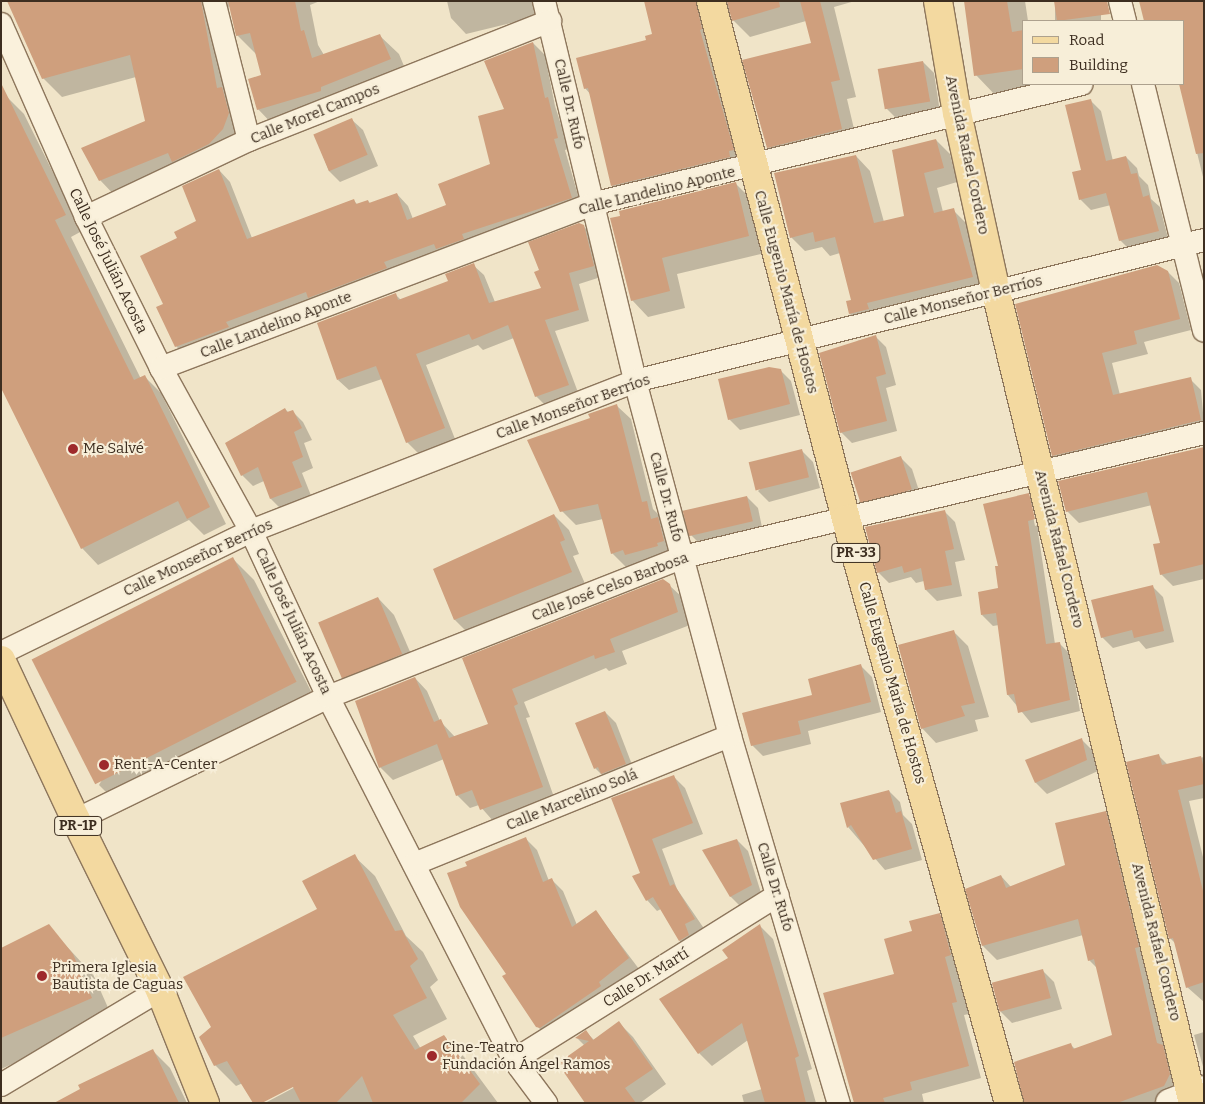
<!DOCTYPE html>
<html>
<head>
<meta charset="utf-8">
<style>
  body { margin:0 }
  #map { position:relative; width:1205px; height:1104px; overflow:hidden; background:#f0e4c8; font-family:Bitter,serif }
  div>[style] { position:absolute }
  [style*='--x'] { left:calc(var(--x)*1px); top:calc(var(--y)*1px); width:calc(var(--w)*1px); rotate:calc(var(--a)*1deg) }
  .shadow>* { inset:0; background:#0003; transform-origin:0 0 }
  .building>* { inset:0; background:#cf9f7d; transform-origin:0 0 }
  .roads { filter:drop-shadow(1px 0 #8d765c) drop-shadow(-1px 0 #8d765c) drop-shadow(0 1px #8d765c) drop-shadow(0 -1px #8d765c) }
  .street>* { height:22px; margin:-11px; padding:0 11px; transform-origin:11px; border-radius:11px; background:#faf1dc }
  .secondary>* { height:28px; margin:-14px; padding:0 14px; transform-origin:14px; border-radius:14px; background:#faf1dc }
  .primary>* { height:28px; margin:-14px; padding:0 14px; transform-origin:14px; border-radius:14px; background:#f3d9a0 }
  .dots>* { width:14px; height:14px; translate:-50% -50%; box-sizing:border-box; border:2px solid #f7eed8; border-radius:50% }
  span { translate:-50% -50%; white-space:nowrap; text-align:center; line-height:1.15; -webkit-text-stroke:4px #f7eed8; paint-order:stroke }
  .shield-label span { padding:1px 4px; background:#f7eed8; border:1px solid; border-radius:4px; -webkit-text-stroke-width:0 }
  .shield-label { font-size:14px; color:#3d2e20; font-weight:700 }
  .street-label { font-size:15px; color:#3d2e20 }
  .poi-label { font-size:15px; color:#3d2e20 }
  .left { translate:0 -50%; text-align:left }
  .frame { position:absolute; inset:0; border:2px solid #3d2e20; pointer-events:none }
  .legend { position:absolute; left:1022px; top:20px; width:162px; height:65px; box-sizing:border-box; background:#f7eed8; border:1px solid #ada18e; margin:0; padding:6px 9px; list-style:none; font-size:15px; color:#3d2e20 }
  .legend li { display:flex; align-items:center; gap:10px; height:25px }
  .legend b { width:25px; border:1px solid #ada18e }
</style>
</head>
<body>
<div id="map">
  <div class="shadow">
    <div style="clip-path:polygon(9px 1px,320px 1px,310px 5px,318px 45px,324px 55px,380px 36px,399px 54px,409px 78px,276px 128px,258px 109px,263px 76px,256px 54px,237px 35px,230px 6px,219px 17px,242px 148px,228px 163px,191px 180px,184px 172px,118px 199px,100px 180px,147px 122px,136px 77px,62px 97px,43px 78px)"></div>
    <div style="clip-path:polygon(447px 1px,533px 1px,536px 17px,466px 34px,451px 18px)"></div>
    <div style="clip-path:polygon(645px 1px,855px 1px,834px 7px,856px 97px,847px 99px,858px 146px,785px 164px,768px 147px,813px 44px,806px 21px,750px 37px,733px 20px,725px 2px,750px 167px,629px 202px,612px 185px,591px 95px,585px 88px,654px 35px)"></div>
    <div style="clip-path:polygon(965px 1px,1025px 1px,1028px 21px,1024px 21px,1024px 84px,1086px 84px,997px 97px,976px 75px)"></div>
    <div style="left:1055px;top:1px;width:46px;height:20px"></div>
    <div style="clip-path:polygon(1140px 1px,1204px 1px,1204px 181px,1180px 84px,1184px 84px,1184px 21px,1145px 21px)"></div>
    <div style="clip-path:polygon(533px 43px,545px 55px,555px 106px,569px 149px,565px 150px,582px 209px,188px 358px,176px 346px,165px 304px,179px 239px,197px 221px,219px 170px,230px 182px,252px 238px,353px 200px,358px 205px,368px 201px,371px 204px,397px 194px,408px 206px,413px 219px,447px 206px,492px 165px,505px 110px)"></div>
    <div style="clip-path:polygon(923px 62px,934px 73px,940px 112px,897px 119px,886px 108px)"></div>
    <div style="clip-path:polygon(7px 97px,24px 114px,82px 231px,71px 237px,141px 379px,145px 377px,161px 393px,226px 524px,204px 535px,189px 520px,98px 565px,82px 548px)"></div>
    <div style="clip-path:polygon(1091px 101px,1101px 111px,1113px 161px,1126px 157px,1137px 168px,1139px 176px,1148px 185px,1151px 199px,1160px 207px,1169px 242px,1131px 251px,1120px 240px,1111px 205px,1091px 210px,1080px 199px)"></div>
    <div style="clip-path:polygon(352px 120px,363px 130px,378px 166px,340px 182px,329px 171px,317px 141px)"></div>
    <div style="clip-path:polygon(936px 140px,950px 154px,957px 182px,937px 188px,943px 212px,953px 210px,967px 224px,986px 291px,864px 328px,850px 314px,847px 302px,853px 301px,840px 253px,830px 256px,822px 247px,805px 251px,791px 237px,856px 156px,870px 171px,884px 222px,906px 217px)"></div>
    <div style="clip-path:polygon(736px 184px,752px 200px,765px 253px,677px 274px,685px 308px,648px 317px,632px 300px,611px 219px)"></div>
    <div style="clip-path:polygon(583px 226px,595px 237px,604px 276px,579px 284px,589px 321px,555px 331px,579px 395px,547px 407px,536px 396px,514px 338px,483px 350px,478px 345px,426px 365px,455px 439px,418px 453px,407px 442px,382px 379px,349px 390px,338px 380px,395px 294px,401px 300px,450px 282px,473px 265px,484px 275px,495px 302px,542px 289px,541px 271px)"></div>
    <div style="clip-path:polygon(1168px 272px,1179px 283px,1191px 330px,1144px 342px,1148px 354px,1112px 363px,1120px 395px,1190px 379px,1201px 390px,1204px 424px,1064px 466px,1053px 455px,1016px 305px)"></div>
    <div style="clip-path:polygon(875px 336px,886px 347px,896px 385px,886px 388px,897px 431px,852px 443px,841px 432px,857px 341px)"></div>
    <div style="clip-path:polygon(780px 370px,791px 381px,800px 415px,740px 430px,729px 419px)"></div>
    <div style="clip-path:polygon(617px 406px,631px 419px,653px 509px,660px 516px,677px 555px,626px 567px,612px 553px,603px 519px,576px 525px,562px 511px,592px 419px)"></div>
    <div style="clip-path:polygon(285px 409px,289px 413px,292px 411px,303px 422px,312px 440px,304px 443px,313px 468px,302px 473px,312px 498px,282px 510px,271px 499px,264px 481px,253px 486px,242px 475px)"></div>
    <div style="clip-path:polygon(1204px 450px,1204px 579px,1173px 586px,1161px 574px,1161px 544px,1152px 505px,1079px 523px,1067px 511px)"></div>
    <div style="clip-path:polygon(802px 451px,813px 462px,820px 488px,769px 502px,758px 491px)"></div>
    <div style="clip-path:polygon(901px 458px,912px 469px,922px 500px,870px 512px,859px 501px)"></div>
    <div style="clip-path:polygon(evenodd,1028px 495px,1039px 506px,1045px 530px,1038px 532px,1055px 644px,1059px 643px,1070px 654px,1080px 711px,1031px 723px,1008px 695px,999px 625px,993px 626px,982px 615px,1000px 589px,1000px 567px,1028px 495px,1031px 506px,1033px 506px,1038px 525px,1035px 526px,1031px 506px)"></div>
    <div style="clip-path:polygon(747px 497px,758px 508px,763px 532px,702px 546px,691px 535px)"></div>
    <div style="clip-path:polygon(944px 511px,955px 522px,965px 560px,955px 562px,962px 596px,937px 601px,926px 590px,924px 581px,916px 583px,911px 577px,889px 583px,878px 572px)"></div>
    <div style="clip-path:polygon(554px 515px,569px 530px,579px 554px,573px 556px,586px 586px,469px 634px,455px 620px,435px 569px)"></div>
    <div style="clip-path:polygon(232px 558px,254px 580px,317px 703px,120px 806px,99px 785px)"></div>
    <div style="clip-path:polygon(669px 585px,683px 598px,690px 625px,622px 651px,627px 664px,609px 671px,606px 668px,524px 702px,530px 717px,526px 718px,555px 800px,494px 822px,479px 805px,470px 808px,457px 795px,444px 759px,393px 780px,380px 767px,415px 678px,427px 691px,440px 721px,455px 737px,490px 724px,463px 659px)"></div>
    <div style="clip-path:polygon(1152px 586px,1163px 597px,1174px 642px,1146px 649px,1139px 641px,1113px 648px,1102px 637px)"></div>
    <div style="clip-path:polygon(378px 598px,394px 615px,418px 670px,362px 692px,345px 676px,320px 624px)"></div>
    <div style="clip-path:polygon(954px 632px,968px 646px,989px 717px,975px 720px,978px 731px,936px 743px,922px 728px)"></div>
    <div style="clip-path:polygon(861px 666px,872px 677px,881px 712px,808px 731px,811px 744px,763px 756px,752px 745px,814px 696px)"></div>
    <div style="clip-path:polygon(605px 712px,616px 723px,636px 775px,606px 779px,595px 768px)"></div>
    <div style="clip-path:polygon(1082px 740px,1092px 750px,1098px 771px,1047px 794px,1036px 783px,1027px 760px)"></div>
    <div style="clip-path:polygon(1158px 755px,1168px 765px,1204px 757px,1204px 798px,1189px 801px,1204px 861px,1204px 1002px,1187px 987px,1176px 944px,1170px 938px)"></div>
    <div style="clip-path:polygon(674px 777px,685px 788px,703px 834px,662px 849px,677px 889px,705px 930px,691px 952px,680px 941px,661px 909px,657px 911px,647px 900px,642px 874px,612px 799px)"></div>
    <div style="clip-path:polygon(889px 791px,900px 802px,903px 815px,912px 824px,922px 860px,885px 870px,848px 827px)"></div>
    <div style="clip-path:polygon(1106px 812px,1120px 826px,1183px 1088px,1169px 1103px,1025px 1103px,1070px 1044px,1076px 1050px,1113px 1036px,1098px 969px,1089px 960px,1083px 935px,997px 960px,983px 946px,1001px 876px,1011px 887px,1067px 866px)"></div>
    <div style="clip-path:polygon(526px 839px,537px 850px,549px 881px,552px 880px,563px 891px,577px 925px,596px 912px,639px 969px,549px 1038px,537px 1026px,508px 974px,468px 866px)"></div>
    <div style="clip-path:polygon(737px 840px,748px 851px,762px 896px,742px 908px,731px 897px,704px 850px)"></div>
    <div style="clip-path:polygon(354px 856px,375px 876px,406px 936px,423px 952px,438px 980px,430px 987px,447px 1019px,413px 1036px,421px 1049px,444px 1037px,464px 1057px,498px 1103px,265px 1103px,299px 1085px,243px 1083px,236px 1086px,215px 1065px,212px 1027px,319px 910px)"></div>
    <div style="clip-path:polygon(939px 914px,951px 926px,963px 967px,956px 969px,969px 1014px,964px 1015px,981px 1078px,922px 1094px,924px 1103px,860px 1103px,896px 975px,913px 932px)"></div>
    <div style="clip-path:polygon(48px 926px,94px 976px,113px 1019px,1px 1069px,1px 949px)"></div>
    <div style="clip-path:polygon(760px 926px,773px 939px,812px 1069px,807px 1071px,816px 1103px,744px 1103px,742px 1095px,762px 1089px,748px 1040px,712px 1066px,699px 1053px,729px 958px)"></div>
    <div style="clip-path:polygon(1043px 971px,1054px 982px,1062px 1009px,1012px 1023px,1001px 1012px,993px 985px)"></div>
    <div style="clip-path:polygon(619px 1023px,633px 1037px,666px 1084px,640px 1103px,586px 1103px,585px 1046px,577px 1038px,586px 1032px,594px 1040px)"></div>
    <div style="clip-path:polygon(1204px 1032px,1204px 1070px,1194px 1035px)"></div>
    <div style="clip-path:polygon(153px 1051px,170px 1068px,187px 1103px,58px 1103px)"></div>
  </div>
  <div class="building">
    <div style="clip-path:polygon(7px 1px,201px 1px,217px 88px,222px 87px,229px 113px,223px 129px,209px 144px,172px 162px,168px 153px,99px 181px,81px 148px,145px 121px,130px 55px,42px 79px)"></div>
    <div style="clip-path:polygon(228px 1px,295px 1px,301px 31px,304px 30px,312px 58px,380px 34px,391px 59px,321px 87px,321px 91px,257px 110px,248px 79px,261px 75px,250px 33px,236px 36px)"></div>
    <div style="clip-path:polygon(644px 1px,696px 1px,702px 29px,700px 30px,734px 150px,729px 151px,730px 157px,611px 186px,588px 88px,584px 89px,576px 58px,646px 40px,645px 36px,652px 34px)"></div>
    <div style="clip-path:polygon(727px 1px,779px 1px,780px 7px,732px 21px)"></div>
    <div style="clip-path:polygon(800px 1px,820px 1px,840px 80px,831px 82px,842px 129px,767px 148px,742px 60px,811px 43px)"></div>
    <div style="clip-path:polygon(964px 1px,1007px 1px,1012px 32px,1024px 30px,1024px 69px,974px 76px)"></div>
    <div style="clip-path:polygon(1054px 1px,1107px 1px,1110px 14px,1057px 21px)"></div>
    <div style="clip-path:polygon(1139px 1px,1204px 1px,1204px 153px,1196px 154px,1179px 84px,1184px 84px,1184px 21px,1144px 21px)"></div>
    <div style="clip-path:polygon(533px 42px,545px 98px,548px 97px,558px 138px,554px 139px,572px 198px,462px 234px,464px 239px,436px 249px,434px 244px,384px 262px,387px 268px,308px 298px,306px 292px,226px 322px,229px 327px,175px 347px,156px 307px,163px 304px,140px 256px,177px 238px,174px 232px,196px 221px,182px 186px,219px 169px,247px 239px,354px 199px,356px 204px,368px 200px,369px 203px,397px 193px,407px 220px,446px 205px,438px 184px,490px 164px,478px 116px,504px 109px,484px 61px)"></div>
    <div style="left:923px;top:61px;width:41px;height:46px;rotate:80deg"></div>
    <div style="clip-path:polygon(1px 83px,66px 215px,55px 220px,134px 380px,145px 375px,210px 507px,187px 519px,178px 501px,81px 549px,1px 388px)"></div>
    <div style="clip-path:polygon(1091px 99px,1106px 161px,1126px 156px,1131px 174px,1137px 173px,1143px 197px,1149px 195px,1159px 231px,1119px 241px,1106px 193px,1079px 200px,1072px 172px,1081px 170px,1065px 105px)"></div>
    <div style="left:352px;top:118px;width:40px;height:42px;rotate:67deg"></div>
    <div style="clip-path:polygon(936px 139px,944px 168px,924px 173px,934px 213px,954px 208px,973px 277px,867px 303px,869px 309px,849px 314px,846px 301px,851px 300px,835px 237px,815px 242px,813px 232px,790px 238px,774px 173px,856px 155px,874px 223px,904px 216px,892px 150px)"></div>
    <div style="clip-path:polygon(736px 182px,749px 236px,662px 258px,670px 291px,631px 301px,610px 218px,620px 216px,619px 211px)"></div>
    <div style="clip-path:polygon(579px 223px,584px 225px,594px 266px,569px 273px,579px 310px,545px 320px,569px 385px,535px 397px,508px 325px,472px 340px,469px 334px,416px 354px,445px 428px,406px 443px,376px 366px,337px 380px,317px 323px,396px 293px,398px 300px,448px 281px,445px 274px,474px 263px,489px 303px,541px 288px,534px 272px,539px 270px,528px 242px)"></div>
    <div style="clip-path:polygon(1157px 265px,1168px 271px,1180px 319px,1134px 331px,1137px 344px,1102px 353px,1113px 395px,1191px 377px,1201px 420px,1052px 456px,1015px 304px)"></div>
    <div style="clip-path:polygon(876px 335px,886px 374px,876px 377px,887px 421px,840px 433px,819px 353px)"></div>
    <div style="clip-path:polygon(769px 367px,781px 369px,790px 404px,728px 420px,718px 379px)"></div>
    <div style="clip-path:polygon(617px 404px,642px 502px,647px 501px,651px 519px,658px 517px,664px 541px,657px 543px,658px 546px,625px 555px,623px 550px,611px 554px,598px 504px,560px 512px,527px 440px,590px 418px,588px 414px)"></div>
    <div style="clip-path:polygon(285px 408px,287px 412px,293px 410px,302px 428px,294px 432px,303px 457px,292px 462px,302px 487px,270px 499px,258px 467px,241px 476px,225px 443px)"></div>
    <div style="clip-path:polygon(1204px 447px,1204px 564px,1160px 575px,1153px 544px,1160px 543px,1147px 492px,1066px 512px,1058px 481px)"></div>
    <div style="left:802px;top:449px;width:29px;height:55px;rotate:76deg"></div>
    <div style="left:901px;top:456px;width:35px;height:53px;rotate:72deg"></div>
    <div style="clip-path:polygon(1029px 493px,1035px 519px,1028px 521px,1046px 644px,1060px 642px,1070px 700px,1018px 713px,1014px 694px,1007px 695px,996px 613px,981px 615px,978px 592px,998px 588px,995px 566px,998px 566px,983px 504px)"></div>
    <div style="left:747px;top:496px;width:26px;height:66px;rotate:77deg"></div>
    <div style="clip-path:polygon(945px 510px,954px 549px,945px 551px,952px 585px,925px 590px,921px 568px,904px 573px,902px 566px,877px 573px,865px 527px)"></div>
    <div style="clip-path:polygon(554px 514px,565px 540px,560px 542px,572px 572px,454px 620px,433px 569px)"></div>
    <div style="left:233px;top:557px;width:140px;height:226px;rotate:63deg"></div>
    <div style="clip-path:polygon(663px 579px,670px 584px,678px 612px,610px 639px,615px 652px,595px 659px,594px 655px,512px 689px,518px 704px,514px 706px,543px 787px,480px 810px,472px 790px,456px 796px,437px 744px,379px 768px,355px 701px,415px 677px,434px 722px,441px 719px,449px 738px,488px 724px,462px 658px)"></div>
    <div style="clip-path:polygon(1153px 585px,1164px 631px,1134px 638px,1132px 630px,1101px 638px,1091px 600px)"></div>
    <div style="left:378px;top:597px;width:62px;height:65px;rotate:67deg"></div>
    <div style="clip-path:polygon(954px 630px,975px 703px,961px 706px,965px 716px,921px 729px,898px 645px)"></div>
    <div style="clip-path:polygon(861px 664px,871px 702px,798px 721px,801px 734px,751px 746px,742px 713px,812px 695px,808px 679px)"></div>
    <div style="clip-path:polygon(605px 711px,626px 764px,601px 774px,598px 767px,594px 769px,575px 723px)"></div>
    <div style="clip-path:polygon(1082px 738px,1087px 760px,1035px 783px,1025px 760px)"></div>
    <div style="clip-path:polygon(1159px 754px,1162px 765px,1201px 756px,1204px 769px,1204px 784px,1178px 790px,1204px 895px,1204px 982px,1186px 988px,1173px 938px,1169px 939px,1126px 762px)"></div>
    <div style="clip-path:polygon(674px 775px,693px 823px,652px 839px,670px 886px,674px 884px,695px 919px,685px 924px,689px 935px,679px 941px,653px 897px,646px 901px,632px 876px,640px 873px,611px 798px)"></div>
    <div style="clip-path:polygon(889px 790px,896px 813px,901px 811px,912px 849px,873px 860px,851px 825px,847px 828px,840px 803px)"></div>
    <div style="clip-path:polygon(1106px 811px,1139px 947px,1135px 948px,1157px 1043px,1163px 1045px,1170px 1074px,1164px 1086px,1117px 1103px,1024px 1103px,1014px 1062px,1071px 1043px,1073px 1049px,1112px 1035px,1094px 959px,1088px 961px,1078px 919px,982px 946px,965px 889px,1001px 875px,1006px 888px,1065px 865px,1055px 823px)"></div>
    <div style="clip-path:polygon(526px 837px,543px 882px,552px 878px,572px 927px,596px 910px,629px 958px,599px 982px,601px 986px,540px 1028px,536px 1027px,502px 976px,506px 974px,460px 907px,447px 873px,467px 866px,465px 862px)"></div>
    <div style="clip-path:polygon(737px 839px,752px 885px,730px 897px,702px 850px)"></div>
    <div style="clip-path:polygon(355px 854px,395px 931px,402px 930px,418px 959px,410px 966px,427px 998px,393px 1015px,415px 1050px,444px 1035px,480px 1084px,461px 1103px,373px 1103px,362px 1076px,336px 1103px,301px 1103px,293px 1087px,262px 1103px,253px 1103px,227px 1061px,214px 1066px,199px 1037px,211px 1027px,183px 977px,317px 909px,302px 881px)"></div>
    <div style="clip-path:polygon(940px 913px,951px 955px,945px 957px,957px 1002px,952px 1003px,969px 1066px,910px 1082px,912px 1090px,883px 1098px,885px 1103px,854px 1103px,823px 993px,894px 974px,884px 939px,912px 931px,909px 921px)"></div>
    <div style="clip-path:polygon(49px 924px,73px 954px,92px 998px,1px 1038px,1px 948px)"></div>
    <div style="clip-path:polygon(760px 924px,799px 1056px,795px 1058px,806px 1103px,765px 1103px,742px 1023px,698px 1054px,659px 999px,728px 958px,722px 950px)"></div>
    <div style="left:1043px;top:969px;width:30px;height:53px;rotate:75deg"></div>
    <div style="clip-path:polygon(619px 1021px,653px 1069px,625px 1088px,636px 1103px,585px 1103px,563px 1071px,561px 1061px,589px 1041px,575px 1038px,586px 1030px,593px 1040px)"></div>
    <div style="clip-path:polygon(153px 1049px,179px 1103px,54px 1103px,80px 1089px,78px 1085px)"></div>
  </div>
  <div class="roads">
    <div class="street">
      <div style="--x:214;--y:1;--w:143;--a:75.9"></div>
      <div style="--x:544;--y:1;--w:391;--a:76.5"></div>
      <div style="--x:635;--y:381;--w:367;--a:75"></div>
      <div style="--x:730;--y:736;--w:383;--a:73.5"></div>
      <div style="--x:1120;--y:1;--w:21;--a:76"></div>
      <div style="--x:1;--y:24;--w:211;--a:66.2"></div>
      <div style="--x:86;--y:217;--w:169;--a:63.6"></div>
      <div style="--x:161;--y:368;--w:186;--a:61.1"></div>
      <div style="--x:251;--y:531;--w:183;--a:65.1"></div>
      <div style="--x:328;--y:697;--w:408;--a:62.9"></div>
      <div style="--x:514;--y:1060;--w:54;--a:53.3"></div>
      <div style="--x:1143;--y:84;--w:254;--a:76.1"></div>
      <div style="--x:86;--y:217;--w:180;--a:-25.3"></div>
      <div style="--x:249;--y:140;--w:324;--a:-21.6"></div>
      <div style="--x:161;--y:368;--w:461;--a:-20.8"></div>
      <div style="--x:592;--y:204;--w:504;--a:-13.76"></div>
      <div style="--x:1;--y:653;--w:278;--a:-26"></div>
      <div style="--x:251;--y:531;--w:412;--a:-21.3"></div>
      <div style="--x:635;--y:381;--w:586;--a:-13.92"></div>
      <div style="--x:76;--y:820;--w:280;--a:-26"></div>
      <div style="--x:328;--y:697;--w:382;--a:-21.5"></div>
      <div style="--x:683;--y:557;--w:536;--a:-13.39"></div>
      <div style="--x:414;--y:864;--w:341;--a:-22.1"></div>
      <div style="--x:514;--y:1060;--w:311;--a:-32"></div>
      <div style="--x:1;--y:1085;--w:185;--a:-30.9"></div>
    </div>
    <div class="secondary">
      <div style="--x:1170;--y:1103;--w:36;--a:-21"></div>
    </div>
    <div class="primary">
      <div style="--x:711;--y:1;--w:535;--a:75.39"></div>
      <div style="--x:846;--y:519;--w:606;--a:74.41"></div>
      <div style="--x:938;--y:1;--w:114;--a:80.4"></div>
      <div style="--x:957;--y:113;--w:183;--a:77.7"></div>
      <div style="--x:996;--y:292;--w:835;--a:76.35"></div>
      <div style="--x:1;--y:660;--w:177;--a:64.9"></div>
      <div style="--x:76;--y:820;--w:190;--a:63.7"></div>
      <div style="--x:160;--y:990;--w:122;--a:68.3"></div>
    </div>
  </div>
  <div class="dots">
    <div style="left:73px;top:449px;background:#9e2a2b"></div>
    <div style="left:104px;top:765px;background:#9e2a2b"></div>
    <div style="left:42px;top:976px;background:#9e2a2b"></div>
    <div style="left:432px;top:1056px;background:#9e2a2b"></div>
  </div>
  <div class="shield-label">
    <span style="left:856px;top:553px">PR-33</span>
    <span style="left:78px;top:826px">PR-1P</span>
  </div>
  <div class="street-label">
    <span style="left:569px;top:104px;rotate:77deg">Calle Dr. Rufo</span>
    <span style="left:315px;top:114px;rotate:-22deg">Calle Morel Campos</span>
    <span style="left:967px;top:155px;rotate:78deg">Avenida Rafael Cordero</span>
    <span style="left:657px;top:191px;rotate:-14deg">Calle Landelino Aponte</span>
    <span style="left:108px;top:261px;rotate:64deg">Calle José Julián Acosta</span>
    <span style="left:786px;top:292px;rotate:75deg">Calle Eugenio María de Hostos</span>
    <span style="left:963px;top:300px;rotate:-14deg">Calle Monseñor Berríos</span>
    <span style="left:276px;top:325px;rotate:-21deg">Calle Landelino Aponte</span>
    <span style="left:573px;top:407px;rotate:-20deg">Calle Monseñor Berríos</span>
    <span style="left:666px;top:497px;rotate:75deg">Calle Dr. Rufo</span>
    <span style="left:1059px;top:549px;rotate:76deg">Avenida Rafael Cordero</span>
    <span style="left:198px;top:558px;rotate:-25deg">Calle Monseñor Berríos</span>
    <span style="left:610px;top:587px;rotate:-21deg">Calle José Celso Barbosa</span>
    <span style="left:293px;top:621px;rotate:65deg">Calle José Julián Acosta</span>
    <span style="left:892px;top:683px;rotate:74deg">Calle Eugenio María de Hostos</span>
    <span style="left:572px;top:800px;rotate:-22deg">Calle Marcelino Solá</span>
    <span style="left:775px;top:887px;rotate:73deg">Calle Dr. Rufo</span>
    <span style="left:1156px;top:942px;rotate:76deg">Avenida Rafael Cordero</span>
    <span style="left:646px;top:978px;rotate:-32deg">Calle Dr. Martí</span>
  </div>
  <div class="poi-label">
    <span class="left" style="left:83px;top:449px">Me Salvé</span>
    <span class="left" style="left:114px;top:765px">Rent-A-Center</span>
    <span class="left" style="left:52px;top:976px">Primera Iglesia<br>Bautista de Caguas</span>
    <span class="left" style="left:442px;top:1056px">Cine-Teatro<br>Fundación Ángel Ramos</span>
  </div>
  <div class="frame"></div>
  <ul class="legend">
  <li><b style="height:6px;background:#f3d9a0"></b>Road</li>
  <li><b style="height:14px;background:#cf9f7d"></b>Building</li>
  </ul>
</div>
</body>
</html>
